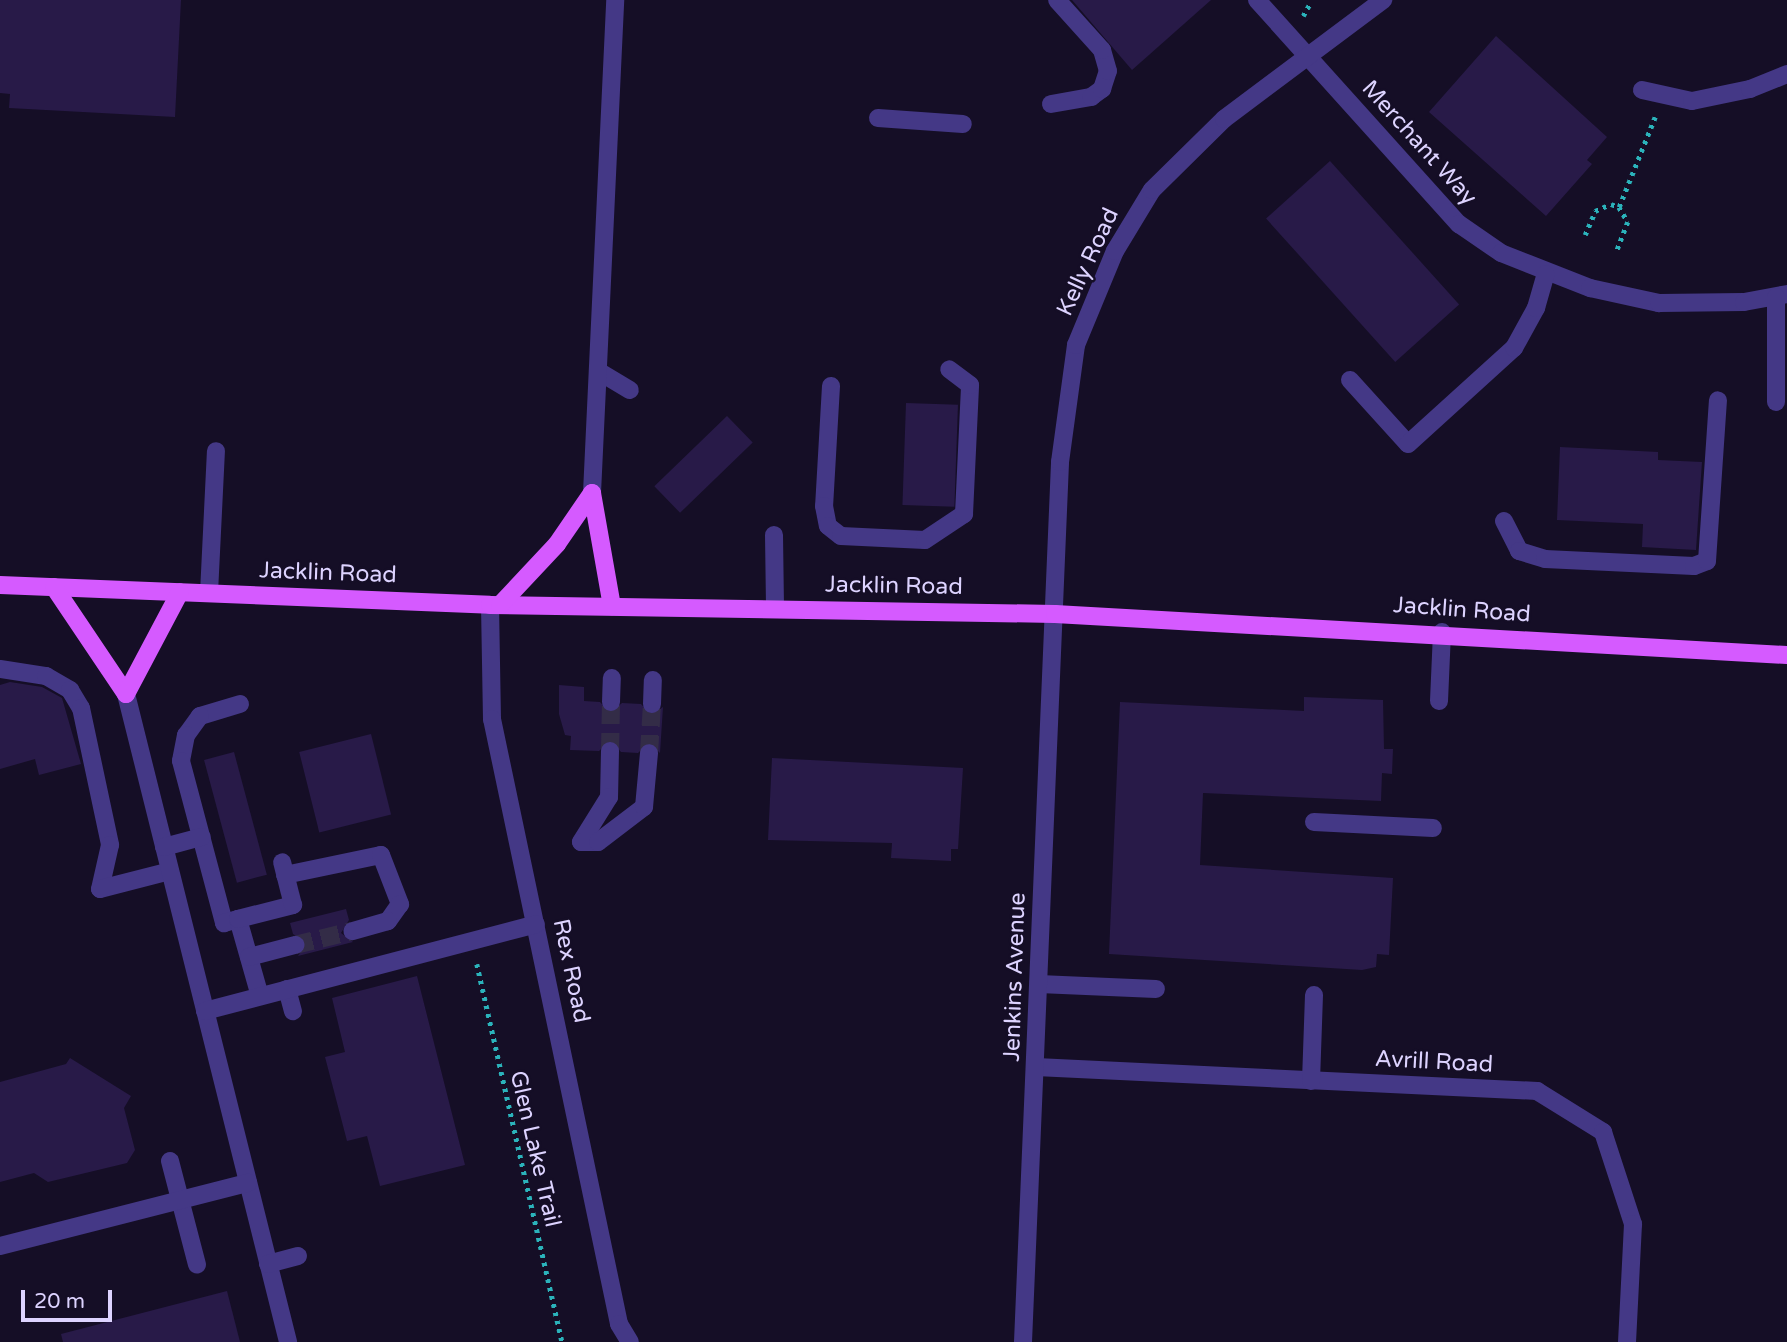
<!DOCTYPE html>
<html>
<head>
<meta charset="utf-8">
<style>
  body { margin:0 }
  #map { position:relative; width:1787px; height:1342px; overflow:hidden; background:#150e26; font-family:"Varela Round",sans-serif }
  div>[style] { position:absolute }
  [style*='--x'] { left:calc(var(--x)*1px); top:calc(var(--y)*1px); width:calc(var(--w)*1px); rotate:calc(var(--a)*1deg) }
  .building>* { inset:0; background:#281a48; transform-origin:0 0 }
  .minor-tunnel>* { height:18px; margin-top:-9px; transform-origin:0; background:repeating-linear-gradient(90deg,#332c47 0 18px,transparent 0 27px) }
  .path>* { height:4.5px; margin-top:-2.25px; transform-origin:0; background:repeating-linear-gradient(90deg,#2bb3bb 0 3.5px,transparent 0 8.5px) }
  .minor>* { height:18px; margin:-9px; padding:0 9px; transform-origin:9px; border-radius:9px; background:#443886 }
  .major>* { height:18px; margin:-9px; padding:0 9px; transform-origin:9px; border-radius:9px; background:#d55aff }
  span { translate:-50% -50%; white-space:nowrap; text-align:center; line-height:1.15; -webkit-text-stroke:5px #150e26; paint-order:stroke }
  .street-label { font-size:23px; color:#ddd3ff }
  .scale { position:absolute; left:21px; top:1290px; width:91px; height:32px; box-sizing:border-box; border:4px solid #ddd3ff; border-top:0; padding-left:9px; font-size:21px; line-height:24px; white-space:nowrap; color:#ddd3ff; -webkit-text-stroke:5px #150e26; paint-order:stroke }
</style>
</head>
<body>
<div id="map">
  <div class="building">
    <div style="clip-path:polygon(0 0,181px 0,175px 117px,9px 108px,10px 94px,0 93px)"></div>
    <div style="clip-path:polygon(1072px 0,1211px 0,1132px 70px)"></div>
    <div style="clip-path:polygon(1496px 36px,1607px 137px,1587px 160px,1592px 164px,1546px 216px,1429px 112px)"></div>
    <div style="left:1330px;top:161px;width:193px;height:86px;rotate:48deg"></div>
    <div style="left:906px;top:403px;width:52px;height:102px;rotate:2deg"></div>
    <div style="left:727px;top:416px;width:37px;height:101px;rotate:46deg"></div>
    <div style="clip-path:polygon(1560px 447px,1658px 452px,1658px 460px,1702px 462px,1696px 550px,1642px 547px,1643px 524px,1557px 520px)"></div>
    <div style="clip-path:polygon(10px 682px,42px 687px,62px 698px,81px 764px,39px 775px,35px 759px,0 769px,0 685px)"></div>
    <div style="clip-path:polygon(559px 685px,584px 687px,584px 701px,600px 702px,610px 713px,622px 703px,641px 704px,651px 715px,663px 707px,660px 753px,649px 742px,638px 753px,621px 752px,611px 740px,599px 751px,570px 750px,571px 736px,565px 735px,559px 714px)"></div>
    <div style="clip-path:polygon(1304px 697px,1383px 700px,1384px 749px,1393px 749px,1392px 774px,1382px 773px,1381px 801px,1203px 793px,1200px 865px,1393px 878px,1389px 955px,1377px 954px,1376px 967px,1362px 970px,1109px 954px,1120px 702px,1304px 711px)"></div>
    <div style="left:371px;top:734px;width:83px;height:74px;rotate:76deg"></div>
    <div style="left:234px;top:752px;width:127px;height:31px;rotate:75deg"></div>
    <div style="clip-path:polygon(772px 758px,963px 768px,958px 849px,951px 849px,951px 861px,891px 858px,892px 843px,768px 840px)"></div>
    <div style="clip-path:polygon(346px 909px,349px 920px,341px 933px,353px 942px,298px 956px,306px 943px,293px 934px,290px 923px)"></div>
    <div style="clip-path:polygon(417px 976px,465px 1165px,380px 1186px,367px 1136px,347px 1141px,325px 1057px,345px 1052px,332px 998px)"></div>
    <div style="clip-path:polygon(70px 1058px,131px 1096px,124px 1108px,135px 1150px,127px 1163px,48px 1182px,34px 1173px,0 1182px,0 1082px,66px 1064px)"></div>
    <div style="clip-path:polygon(227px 1291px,240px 1342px,63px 1342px,61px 1334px)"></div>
  </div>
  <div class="minor-tunnel">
    <div style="--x:610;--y:751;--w:49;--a:-88.8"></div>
    <div style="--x:649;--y:753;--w:49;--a:-86.5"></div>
    <div style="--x:295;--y:945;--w:59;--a:-13.8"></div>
  </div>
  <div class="path">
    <div style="--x:1303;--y:16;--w:13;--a:-61"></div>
    <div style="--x:1619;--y:207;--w:97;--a:-68.2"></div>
    <div style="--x:1585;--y:235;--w:26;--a:-67"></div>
    <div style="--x:1595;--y:211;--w:17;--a:-24"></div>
    <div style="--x:1611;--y:204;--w:9;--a:21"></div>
    <div style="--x:1619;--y:207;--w:17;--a:59"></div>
    <div style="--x:1628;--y:222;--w:31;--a:111"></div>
    <div style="--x:477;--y:964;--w:387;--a:77.3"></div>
  </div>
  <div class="minor">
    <div style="--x:1257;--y:0;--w:302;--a:48"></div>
    <div style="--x:1459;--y:224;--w:51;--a:34.6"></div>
    <div style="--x:1501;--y:253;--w:96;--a:21.5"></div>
    <div style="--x:1590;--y:288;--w:71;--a:12.3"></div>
    <div style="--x:1659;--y:303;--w:85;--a:-0.7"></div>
    <div style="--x:1744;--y:302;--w:44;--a:-10.5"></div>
    <div style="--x:1642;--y:90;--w:51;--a:12.4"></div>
    <div style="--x:1692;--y:101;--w:59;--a:-11.7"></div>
    <div style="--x:1750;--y:89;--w:40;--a:-22"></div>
    <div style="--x:1051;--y:104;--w:41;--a:-9.9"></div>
    <div style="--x:1091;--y:97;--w:14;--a:-36"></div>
    <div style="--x:1102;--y:89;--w:19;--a:-72"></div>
    <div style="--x:1108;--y:71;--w:22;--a:-106"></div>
    <div style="--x:1102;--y:50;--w:67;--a:-132"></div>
    <div style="--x:878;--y:118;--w:85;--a:4"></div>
    <div style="--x:1776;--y:297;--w:105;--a:90"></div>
    <div style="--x:598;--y:371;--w:37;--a:31"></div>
    <div style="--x:1350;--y:380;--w:86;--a:47.8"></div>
    <div style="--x:1408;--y:444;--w:143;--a:-42.2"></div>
    <div style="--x:1514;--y:348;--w:46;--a:-61.2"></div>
    <div style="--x:1536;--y:308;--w:35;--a:-74"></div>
    <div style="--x:831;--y:386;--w:120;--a:93.3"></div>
    <div style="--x:824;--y:506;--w:20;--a:79"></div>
    <div style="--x:828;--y:526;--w:16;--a:38"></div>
    <div style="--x:841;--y:536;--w:84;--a:2.7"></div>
    <div style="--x:925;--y:540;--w:47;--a:-33.7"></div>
    <div style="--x:964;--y:514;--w:129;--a:-87.3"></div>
    <div style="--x:970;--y:385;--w:26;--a:-143"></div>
    <div style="--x:592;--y:493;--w:494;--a:-87.3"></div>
    <div style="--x:1504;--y:521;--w:34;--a:63"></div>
    <div style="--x:1519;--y:551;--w:27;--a:17"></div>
    <div style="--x:1545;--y:559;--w:149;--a:2.7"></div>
    <div style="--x:1694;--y:566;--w:14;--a:-21"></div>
    <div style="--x:1707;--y:561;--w:161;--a:-86.1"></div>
    <div style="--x:774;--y:535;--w:73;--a:89.2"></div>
    <div style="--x:209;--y:593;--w:142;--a:-87.2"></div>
    <div style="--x:490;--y:605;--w:114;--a:89"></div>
    <div style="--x:492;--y:719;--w:618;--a:78.14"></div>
    <div style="--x:619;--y:1324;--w:21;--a:59"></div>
    <div style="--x:0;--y:669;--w:47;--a:8.7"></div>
    <div style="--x:46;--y:676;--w:28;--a:30"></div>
    <div style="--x:70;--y:690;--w:21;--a:59"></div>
    <div style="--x:81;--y:708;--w:140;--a:78"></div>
    <div style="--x:110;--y:845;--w:45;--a:102.8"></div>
    <div style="--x:100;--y:889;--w:72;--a:-14.4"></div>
    <div style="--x:126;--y:694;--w:668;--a:75.96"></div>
    <div style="--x:1439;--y:701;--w:69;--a:-87.5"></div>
    <div style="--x:611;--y:702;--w:24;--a:-88"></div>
    <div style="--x:240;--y:704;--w:42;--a:163.3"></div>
    <div style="--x:200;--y:716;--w:24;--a:126"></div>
    <div style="--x:186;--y:735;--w:26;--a:101"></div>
    <div style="--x:181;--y:761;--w:168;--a:75.1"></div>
    <div style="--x:224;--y:923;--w:15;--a:-16"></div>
    <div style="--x:238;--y:919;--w:80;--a:74.1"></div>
    <div style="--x:652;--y:704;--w:24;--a:-88"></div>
    <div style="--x:610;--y:751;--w:46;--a:91.2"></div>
    <div style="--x:609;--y:797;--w:53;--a:121.9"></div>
    <div style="--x:581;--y:842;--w:17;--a:0"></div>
    <div style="--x:598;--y:842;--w:58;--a:-37.3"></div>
    <div style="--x:644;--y:807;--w:54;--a:-84.7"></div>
    <div style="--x:1314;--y:822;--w:119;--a:2.9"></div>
    <div style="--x:164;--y:847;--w:39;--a:-15"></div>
    <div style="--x:285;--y:875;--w:98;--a:-11.8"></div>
    <div style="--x:381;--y:855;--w:53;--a:68.8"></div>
    <div style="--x:400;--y:904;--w:21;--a:125"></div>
    <div style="--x:388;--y:921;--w:37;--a:164"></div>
    <div style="--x:238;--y:919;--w:57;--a:-14.3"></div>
    <div style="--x:293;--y:905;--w:44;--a:-104.3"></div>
    <div style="--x:249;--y:957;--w:48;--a:-14.6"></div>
    <div style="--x:1039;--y:984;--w:117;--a:2.4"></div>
    <div style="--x:287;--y:989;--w:23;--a:75"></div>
    <div style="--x:205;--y:1011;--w:342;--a:-14.7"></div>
    <div style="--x:1036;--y:1067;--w:502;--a:2.74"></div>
    <div style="--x:1537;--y:1091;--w:78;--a:31.8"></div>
    <div style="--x:1603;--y:1132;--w:97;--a:71.9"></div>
    <div style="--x:1633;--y:1224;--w:118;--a:92.9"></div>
    <div style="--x:1311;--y:1081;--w:86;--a:-88"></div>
    <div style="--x:170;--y:1161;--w:107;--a:75.4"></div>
    <div style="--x:0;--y:1246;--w:256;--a:-14.3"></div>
    <div style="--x:268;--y:1264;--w:31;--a:-15"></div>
    <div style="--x:1023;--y:1342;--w:881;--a:-87.59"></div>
    <div style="--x:1060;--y:462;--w:118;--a:-82.2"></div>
    <div style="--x:1076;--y:345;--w:102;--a:-67.5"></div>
    <div style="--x:1115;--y:251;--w:71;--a:-58.8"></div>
    <div style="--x:1152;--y:190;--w:101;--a:-44.6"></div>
    <div style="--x:1224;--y:119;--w:199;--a:-36.8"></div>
  </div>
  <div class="major">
    <div style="--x:592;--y:493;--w:115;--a:80"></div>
    <div style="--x:0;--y:585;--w:490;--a:2.3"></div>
    <div style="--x:490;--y:605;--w:565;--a:0.91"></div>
    <div style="--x:1055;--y:614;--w:733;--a:3.21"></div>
    <div style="--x:54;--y:587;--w:129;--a:56.1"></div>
    <div style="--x:126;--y:694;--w:115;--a:-62.1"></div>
    <div style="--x:500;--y:605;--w:83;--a:-46.9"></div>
    <div style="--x:557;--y:544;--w:62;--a:-55.5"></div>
  </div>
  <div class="street-label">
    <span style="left:1419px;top:143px;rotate:48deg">Merchant Way</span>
    <span style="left:1088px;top:262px;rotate:-65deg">Kelly Road</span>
    <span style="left:328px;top:573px;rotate:2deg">Jacklin Road</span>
    <span style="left:894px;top:586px;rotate:1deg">Jacklin Road</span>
    <span style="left:1462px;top:610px;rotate:4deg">Jacklin Road</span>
    <span style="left:571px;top:971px;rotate:78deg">Rex Road</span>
    <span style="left:1015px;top:977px;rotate:-88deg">Jenkins Avenue</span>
    <span style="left:1434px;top:1062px;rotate:3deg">Avrill Road</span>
    <span style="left:535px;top:1149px;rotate:77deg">Glen Lake Trail</span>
  </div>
  <div class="scale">20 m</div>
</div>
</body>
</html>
